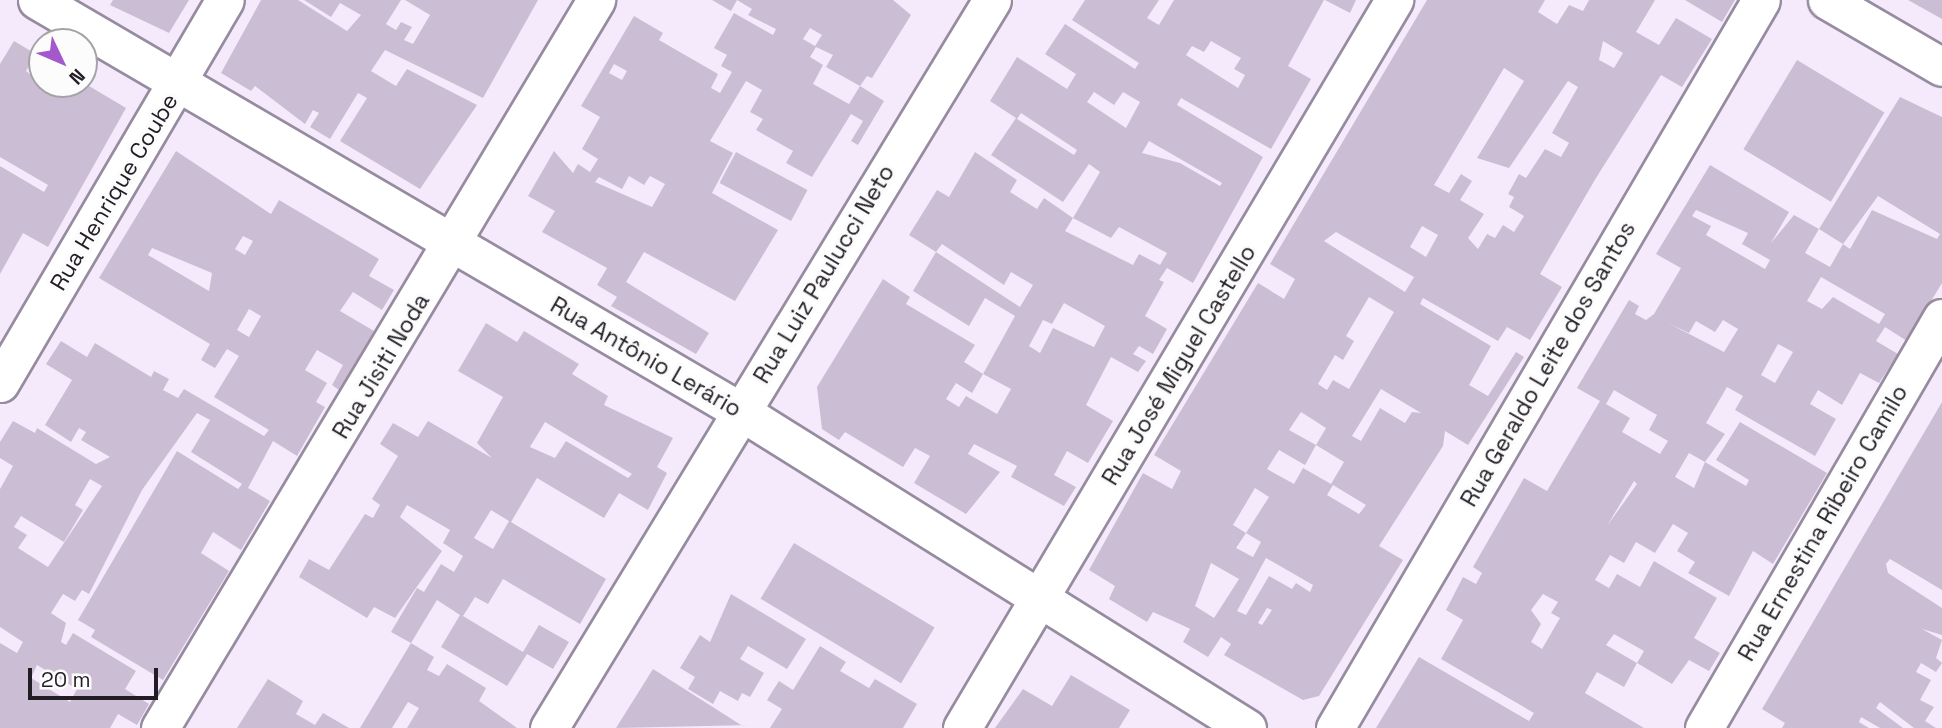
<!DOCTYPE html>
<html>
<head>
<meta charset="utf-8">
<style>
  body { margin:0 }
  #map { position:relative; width:1942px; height:728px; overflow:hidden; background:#f5eafc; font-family:"Space Grotesk",sans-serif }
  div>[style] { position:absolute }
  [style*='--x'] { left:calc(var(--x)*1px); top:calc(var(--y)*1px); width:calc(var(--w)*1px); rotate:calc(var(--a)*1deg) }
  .building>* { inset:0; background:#cbbed4; transform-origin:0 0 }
  .roads { filter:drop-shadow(2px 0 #978ba0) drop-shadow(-2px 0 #978ba0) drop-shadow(0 2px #978ba0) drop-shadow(0 -2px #978ba0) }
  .minor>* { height:37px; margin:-18.5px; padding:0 18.5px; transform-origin:18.5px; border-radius:18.5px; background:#fff }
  span { translate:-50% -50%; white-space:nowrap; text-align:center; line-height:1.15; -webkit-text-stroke:7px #fcfcfc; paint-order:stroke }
  .street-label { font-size:23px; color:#221d25 }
  .north { position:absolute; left:28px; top:28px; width:70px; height:70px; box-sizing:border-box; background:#fcfcfc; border:2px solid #a5a3a6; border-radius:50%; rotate:134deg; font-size:19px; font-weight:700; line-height:28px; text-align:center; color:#221d25 }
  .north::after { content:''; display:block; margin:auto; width:24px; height:32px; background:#a359cc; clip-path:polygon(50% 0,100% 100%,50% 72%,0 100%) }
  .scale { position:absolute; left:28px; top:668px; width:130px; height:32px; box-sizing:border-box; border:4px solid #221d25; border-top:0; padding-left:9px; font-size:21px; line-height:24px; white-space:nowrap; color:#221d25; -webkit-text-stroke:5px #fcfcfc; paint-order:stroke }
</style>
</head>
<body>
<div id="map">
  <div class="building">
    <div style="clip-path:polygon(113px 0,189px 0,169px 33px,110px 5px)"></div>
    <div style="clip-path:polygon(261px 0,298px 0,347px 31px,361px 15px,340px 3px,331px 17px,304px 0,401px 0,386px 24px,396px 30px,401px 22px,412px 27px,404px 40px,413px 44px,430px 15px,405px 0,538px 0,483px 98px,385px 50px,371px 71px,396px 86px,407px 69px,477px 105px,420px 189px,340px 141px,367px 98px,358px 93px,330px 139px,310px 127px,319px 113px,313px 110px,305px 124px,255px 86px,251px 91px,221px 73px)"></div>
    <div style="clip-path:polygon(evenodd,712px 0,893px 0,911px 15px,872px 78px,867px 76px,860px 86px,884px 101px,858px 145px,851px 141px,863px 121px,851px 114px,812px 177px,786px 163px,793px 151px,756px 130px,763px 119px,750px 112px,762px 90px,746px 81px,710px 141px,733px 153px,712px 193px,778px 230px,757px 265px,735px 301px,644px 252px,626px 282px,709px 333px,696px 354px,611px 306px,617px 297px,597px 285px,607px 268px,542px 232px,555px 211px,528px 196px,554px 151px,573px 173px,578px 164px,590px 172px,598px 159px,582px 149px,600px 117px,581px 106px,634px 16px,663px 33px,659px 40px,718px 74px,711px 88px,720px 93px,732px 72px,721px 66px,727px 55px,714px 48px,734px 13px,773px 35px,776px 29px,748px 15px,752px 9px,737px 0,731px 11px,712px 0,810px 28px,822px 35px,815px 46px,803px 39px,810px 28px,712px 0,816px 47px,833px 55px,826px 67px,860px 86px,849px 104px,813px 84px,823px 65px,810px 57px,816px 47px,712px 0,614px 64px,627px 71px,622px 80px,609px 73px,614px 64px,712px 0,629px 176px,644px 185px,650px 176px,665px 184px,652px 207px,595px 182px,599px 177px,622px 189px,629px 176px)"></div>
    <div style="clip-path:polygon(evenodd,1085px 0,1159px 0,1147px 18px,1159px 25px,1174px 0,1324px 0,1288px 66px,1311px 79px,1271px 149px,1181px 98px,1177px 105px,1263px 157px,1193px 283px,1167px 268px,1159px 280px,1164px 282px,1145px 316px,1167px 329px,1153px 354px,1139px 346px,1133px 354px,1146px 361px,1138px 372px,1111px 357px,1086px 405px,1113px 421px,1088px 463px,1067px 451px,1054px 475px,1076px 487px,1064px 506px,1011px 477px,1017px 466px,974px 444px,968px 454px,1000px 472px,966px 514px,914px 483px,930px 456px,915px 448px,903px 467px,845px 432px,839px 440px,822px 429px,817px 387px,883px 279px,910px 297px,906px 304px,975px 345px,964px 362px,983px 374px,972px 393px,956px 383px,946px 399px,959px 407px,966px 396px,997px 414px,1011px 389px,983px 374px,1015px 316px,985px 298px,969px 326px,913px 291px,936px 252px,1020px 307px,1033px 285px,1011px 272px,1004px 285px,942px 244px,936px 252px,909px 235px,937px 190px,949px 197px,975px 152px,1017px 180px,1010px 192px,1037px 209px,1044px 198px,1073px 218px,1065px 231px,1133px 265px,1139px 254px,1160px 265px,1167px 253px,1119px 227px,1111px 238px,1073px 218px,1100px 172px,1089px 164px,1063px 202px,991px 155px,1016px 118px,990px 101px,1017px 57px,1067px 89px,1076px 74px,1045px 54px,1065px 24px,1135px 69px,1139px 63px,1072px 20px,1085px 0,1211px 41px,1241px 58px,1234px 69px,1245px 75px,1238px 88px,1186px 55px,1192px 46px,1204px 52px,1211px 41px,1085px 0,1094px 92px,1114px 105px,1123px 92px,1140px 102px,1126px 128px,1087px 102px,1094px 92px,1085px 0,1021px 113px,1077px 150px,1074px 155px,1017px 119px,1021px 113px,1085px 0,1149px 141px,1222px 183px,1220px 186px,1180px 163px,1142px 153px,1149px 141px,1085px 0,1064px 303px,1105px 326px,1094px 347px,1053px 328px,1040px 353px,1029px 346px,1043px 320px,1052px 324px,1064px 303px)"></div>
    <div style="clip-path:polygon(1325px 0,1356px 0,1350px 13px)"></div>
    <div style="clip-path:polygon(evenodd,1427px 0,1545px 0,1538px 12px,1557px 24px,1569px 5px,1583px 11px,1589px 0,1655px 0,1636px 32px,1659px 45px,1676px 18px,1712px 39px,1682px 87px,1661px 75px,1596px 178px,1540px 274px,1562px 287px,1530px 340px,1507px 327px,1498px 341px,1423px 298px,1420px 304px,1491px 346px,1469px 385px,1488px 396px,1516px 352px,1524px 357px,1468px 445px,1445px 431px,1443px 446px,1379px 546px,1403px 560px,1319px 696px,1303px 700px,1224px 655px,1231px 644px,1221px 637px,1208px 657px,1183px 642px,1190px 629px,1182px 625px,1153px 612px,1147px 622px,1109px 599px,1115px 586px,1089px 570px,1143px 473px,1172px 489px,1181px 471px,1154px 455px,1258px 283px,1284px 299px,1295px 279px,1270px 264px,1427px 0,1603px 41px,1623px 53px,1614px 68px,1599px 60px,1603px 41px,1427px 0,1504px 68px,1524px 81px,1477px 158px,1509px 168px,1568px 81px,1578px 87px,1552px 133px,1569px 143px,1561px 157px,1545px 149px,1526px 178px,1519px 174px,1508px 194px,1514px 197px,1509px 207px,1524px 216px,1514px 232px,1503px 225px,1495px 238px,1487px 234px,1478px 249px,1468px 238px,1484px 214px,1460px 200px,1472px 181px,1461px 174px,1449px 193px,1434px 185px,1504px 68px,1427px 0,1422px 226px,1438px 235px,1426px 257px,1410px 247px,1422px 226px,1427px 0,1336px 232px,1414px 277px,1405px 292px,1324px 241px,1336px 232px,1427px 0,1369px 297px,1394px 312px,1349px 389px,1333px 380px,1327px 390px,1318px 384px,1335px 355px,1343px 360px,1354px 341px,1346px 336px,1369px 297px,1427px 0,1381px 389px,1421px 413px,1412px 412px,1405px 423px,1380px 408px,1361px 441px,1352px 436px,1381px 389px,1427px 0,1301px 412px,1326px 428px,1316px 445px,1344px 462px,1331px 484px,1303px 468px,1294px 484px,1267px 469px,1279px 450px,1305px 465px,1316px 445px,1289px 430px,1301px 412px,1427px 0,1333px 485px,1366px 505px,1359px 514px,1327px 495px,1333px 485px,1427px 0,1255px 488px,1269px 497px,1246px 533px,1261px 542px,1253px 557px,1236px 548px,1246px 533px,1233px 525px,1255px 488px,1427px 0,1266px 558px,1313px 585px,1310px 592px,1296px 583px,1292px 589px,1269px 576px,1246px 615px,1237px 611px,1266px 558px,1427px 0,1211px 563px,1239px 579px,1214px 618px,1195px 606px,1211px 563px,1427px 0,1267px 608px,1272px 610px,1262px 625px,1258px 623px,1267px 608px)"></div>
    <div style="clip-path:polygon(1685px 0,1735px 0,1722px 22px)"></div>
    <div style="clip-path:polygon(1908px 0,1942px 0,1942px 19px)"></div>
    <div style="clip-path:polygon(14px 41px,36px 54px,26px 71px,42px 84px,63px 92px,68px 84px,84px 83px,126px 108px,48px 247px,23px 233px,0 274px,0 166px,44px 192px,48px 185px,0 157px,0 64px)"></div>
    <div style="left:1797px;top:60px;width:102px;height:104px;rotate:31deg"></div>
    <div style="clip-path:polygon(evenodd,1900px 97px,1942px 117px,1942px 283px,1907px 341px,1885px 327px,1876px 341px,1898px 354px,1879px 383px,1860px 373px,1842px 405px,1818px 390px,1810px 404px,1836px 419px,1815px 456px,1735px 410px,1743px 396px,1727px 387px,1706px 423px,1725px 434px,1705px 462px,1689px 453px,1675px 477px,1694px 488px,1705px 462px,1746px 486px,1749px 480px,1716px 460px,1740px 422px,1827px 473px,1773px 564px,1753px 551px,1729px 596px,1688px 573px,1695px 562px,1677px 551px,1688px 533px,1673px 524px,1655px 553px,1636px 542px,1624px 563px,1610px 555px,1595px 580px,1609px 588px,1617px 574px,1640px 587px,1654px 561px,1717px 598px,1694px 638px,1720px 653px,1709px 671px,1689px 660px,1672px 684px,1637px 663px,1624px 687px,1597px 672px,1585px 693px,1644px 728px,1376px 728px,1419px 657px,1529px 721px,1534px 713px,1441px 659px,1463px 620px,1446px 610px,1463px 577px,1476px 584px,1482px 573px,1473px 567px,1524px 478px,1547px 491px,1554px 479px,1600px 401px,1577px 388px,1629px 300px,1639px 306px,1635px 314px,1646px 320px,1654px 314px,1681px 268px,1656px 254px,1710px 165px,1789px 212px,1771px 243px,1794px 215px,1819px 229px,1805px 253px,1830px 267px,1843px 244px,1819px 229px,1900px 97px,1878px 196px,1940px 234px,1937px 239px,1872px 210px,1850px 249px,1843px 244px,1878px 196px,1900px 97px,1696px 210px,1748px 233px,1742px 244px,1770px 260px,1765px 269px,1706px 235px,1711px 226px,1692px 216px,1696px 210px,1900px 97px,1821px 277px,1885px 314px,1879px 324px,1833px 297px,1822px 309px,1807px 301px,1821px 277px,1900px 97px,1723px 320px,1738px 329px,1724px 352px,1668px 323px,1689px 333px,1696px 321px,1715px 332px,1723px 320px,1900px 97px,1778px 344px,1793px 352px,1775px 383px,1761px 375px,1778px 344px,1900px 97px,1614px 390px,1657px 415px,1649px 430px,1668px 441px,1660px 454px,1622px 432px,1630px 418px,1606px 404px,1614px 390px,1900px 97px,1634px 481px,1637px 484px,1607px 526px,1634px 481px,1900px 97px,1543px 594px,1558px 602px,1551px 613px,1560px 618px,1542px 649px,1531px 642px,1541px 624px,1531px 610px,1543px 594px,1900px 97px,1614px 634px,1644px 651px,1637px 663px,1606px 645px,1614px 634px)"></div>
    <div style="clip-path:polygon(evenodd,176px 151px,271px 214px,279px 200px,379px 259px,369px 276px,394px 290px,382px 310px,353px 292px,340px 311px,374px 331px,339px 390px,332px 385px,343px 365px,317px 350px,305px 370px,327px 383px,316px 402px,325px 407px,297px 456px,273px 441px,248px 488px,270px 501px,241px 550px,213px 532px,201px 553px,229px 571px,163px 680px,91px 637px,95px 630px,78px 620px,177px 451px,238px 489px,242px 484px,191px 452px,210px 420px,197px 413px,142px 490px,89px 594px,82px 590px,75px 601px,63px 594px,51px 613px,66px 623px,61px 642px,66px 645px,73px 633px,136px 671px,125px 689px,149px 704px,137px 725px,118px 714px,110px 728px,0 728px,0 643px,17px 653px,23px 642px,0 627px,0 489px,13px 466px,0 458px,0 442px,13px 421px,35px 433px,37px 428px,96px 464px,110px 457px,81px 440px,86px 432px,79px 428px,71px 442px,45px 425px,72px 380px,46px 364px,61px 341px,87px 357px,95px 343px,151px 377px,154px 371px,169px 379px,163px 390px,178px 398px,184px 389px,264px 436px,269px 430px,214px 397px,239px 356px,227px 349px,215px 368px,201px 360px,210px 344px,99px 278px,176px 151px,243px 236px,253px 241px,245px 255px,235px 249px,243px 236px,176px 151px,152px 248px,212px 273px,209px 291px,148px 255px,152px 248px,176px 151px,249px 309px,261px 316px,249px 337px,237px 330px,249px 309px,176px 151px,90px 479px,102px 486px,48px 567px,18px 548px,27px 535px,14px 527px,21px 516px,64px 542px,83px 510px,75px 505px,90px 479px,176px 151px,37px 665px,77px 689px,70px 702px,31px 678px,37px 665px)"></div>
    <div style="left:736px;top:152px;width:81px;height:35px;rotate:28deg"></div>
    <div style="clip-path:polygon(evenodd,486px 323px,517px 342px,524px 331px,579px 364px,572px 374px,608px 396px,604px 405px,673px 438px,657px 467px,667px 473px,648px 510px,619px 493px,604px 518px,537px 478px,511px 522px,606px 579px,580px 624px,503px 579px,488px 604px,475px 597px,463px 616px,523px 652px,539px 625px,569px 642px,553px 669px,527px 654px,507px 686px,441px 647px,460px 615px,437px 600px,411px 643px,391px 632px,417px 588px,424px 592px,441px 564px,454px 572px,463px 556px,443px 543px,450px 530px,407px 505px,400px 517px,442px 551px,395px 618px,374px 607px,367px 618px,299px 577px,309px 559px,329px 570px,365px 514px,373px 518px,380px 505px,372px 499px,398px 456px,380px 444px,393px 423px,418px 437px,428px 421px,492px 458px,477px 443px,503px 397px,458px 371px,486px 323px,545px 422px,632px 474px,628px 478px,566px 441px,555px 458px,530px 447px,545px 422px,486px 323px,491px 510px,509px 521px,493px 549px,474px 538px,491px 510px)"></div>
    <div style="clip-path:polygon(1942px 402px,1942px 590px,1890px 559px,1886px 564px,1888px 573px,1942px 608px,1942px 635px,1922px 629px,1942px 640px,1936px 658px,1942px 663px,1936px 672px,1921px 663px,1916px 672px,1931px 680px,1920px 700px,1934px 707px,1925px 721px,1936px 728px,1914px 728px,1880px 702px,1876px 708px,1903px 728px,1880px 728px,1861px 717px,1859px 722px,1869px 728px,1782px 728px,1785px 723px,1762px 709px)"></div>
    <div style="left:794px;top:543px;width:164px;height:65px;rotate:31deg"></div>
    <div style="clip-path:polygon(731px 594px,806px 639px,787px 669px,748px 646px,740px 659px,764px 673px,750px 697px,742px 693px,738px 701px,720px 691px,713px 704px,688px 689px,695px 677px,680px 668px,700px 635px,710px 642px)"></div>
    <div style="clip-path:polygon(411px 643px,434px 657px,427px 670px,439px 676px,447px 664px,486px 688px,479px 701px,517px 728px,407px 728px,419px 708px,408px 702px,392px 728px,360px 728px)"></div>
    <div style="clip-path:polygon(820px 646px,846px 662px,840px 671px,869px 688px,875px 679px,917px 704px,903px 728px,770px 728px,782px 709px,767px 700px,779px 681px,793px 690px)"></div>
    <div style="clip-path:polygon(653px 669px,741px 725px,751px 725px,616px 728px)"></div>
    <div style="clip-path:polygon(1071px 675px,1130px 710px,1119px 728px,995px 728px,1023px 689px,1052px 706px)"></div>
    <div style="clip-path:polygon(268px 679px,303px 701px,296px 714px,315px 725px,323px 713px,349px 728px,237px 728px)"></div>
  </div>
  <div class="roads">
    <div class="minor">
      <div style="--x:37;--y:0;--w:814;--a:30.31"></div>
      <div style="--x:740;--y:411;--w:598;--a:32.02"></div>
      <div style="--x:1827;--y:0;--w:133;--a:30.2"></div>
      <div style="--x:0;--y:383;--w:444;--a:-59.6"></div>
      <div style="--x:160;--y:728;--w:849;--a:-59.08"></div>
      <div style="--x:549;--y:728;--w:852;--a:-58.68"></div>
      <div style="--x:962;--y:728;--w:847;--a:-59.31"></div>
      <div style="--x:1335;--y:728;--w:843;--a:-59.67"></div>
      <div style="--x:1704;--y:728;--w:474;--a:-59.9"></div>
    </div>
  </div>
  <div class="street-label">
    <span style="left:114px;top:192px;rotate:-59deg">Rua Henrique Coube</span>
    <span style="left:824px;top:274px;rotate:-59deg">Rua Luiz Paulucci Neto</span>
    <span style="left:646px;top:357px;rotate:30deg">Rua Antônio Lerário</span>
    <span style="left:1548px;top:364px;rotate:-60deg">Rua Geraldo Leite dos Santos</span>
    <span style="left:1179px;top:365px;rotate:-59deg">Rua José Miguel Castello</span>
    <span style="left:381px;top:366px;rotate:-59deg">Rua Jisiti Noda</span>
    <span style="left:1823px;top:523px;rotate:-60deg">Rua Ernestina Ribeiro Camilo</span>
  </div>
  <div class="north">N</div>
  <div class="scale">20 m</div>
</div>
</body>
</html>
